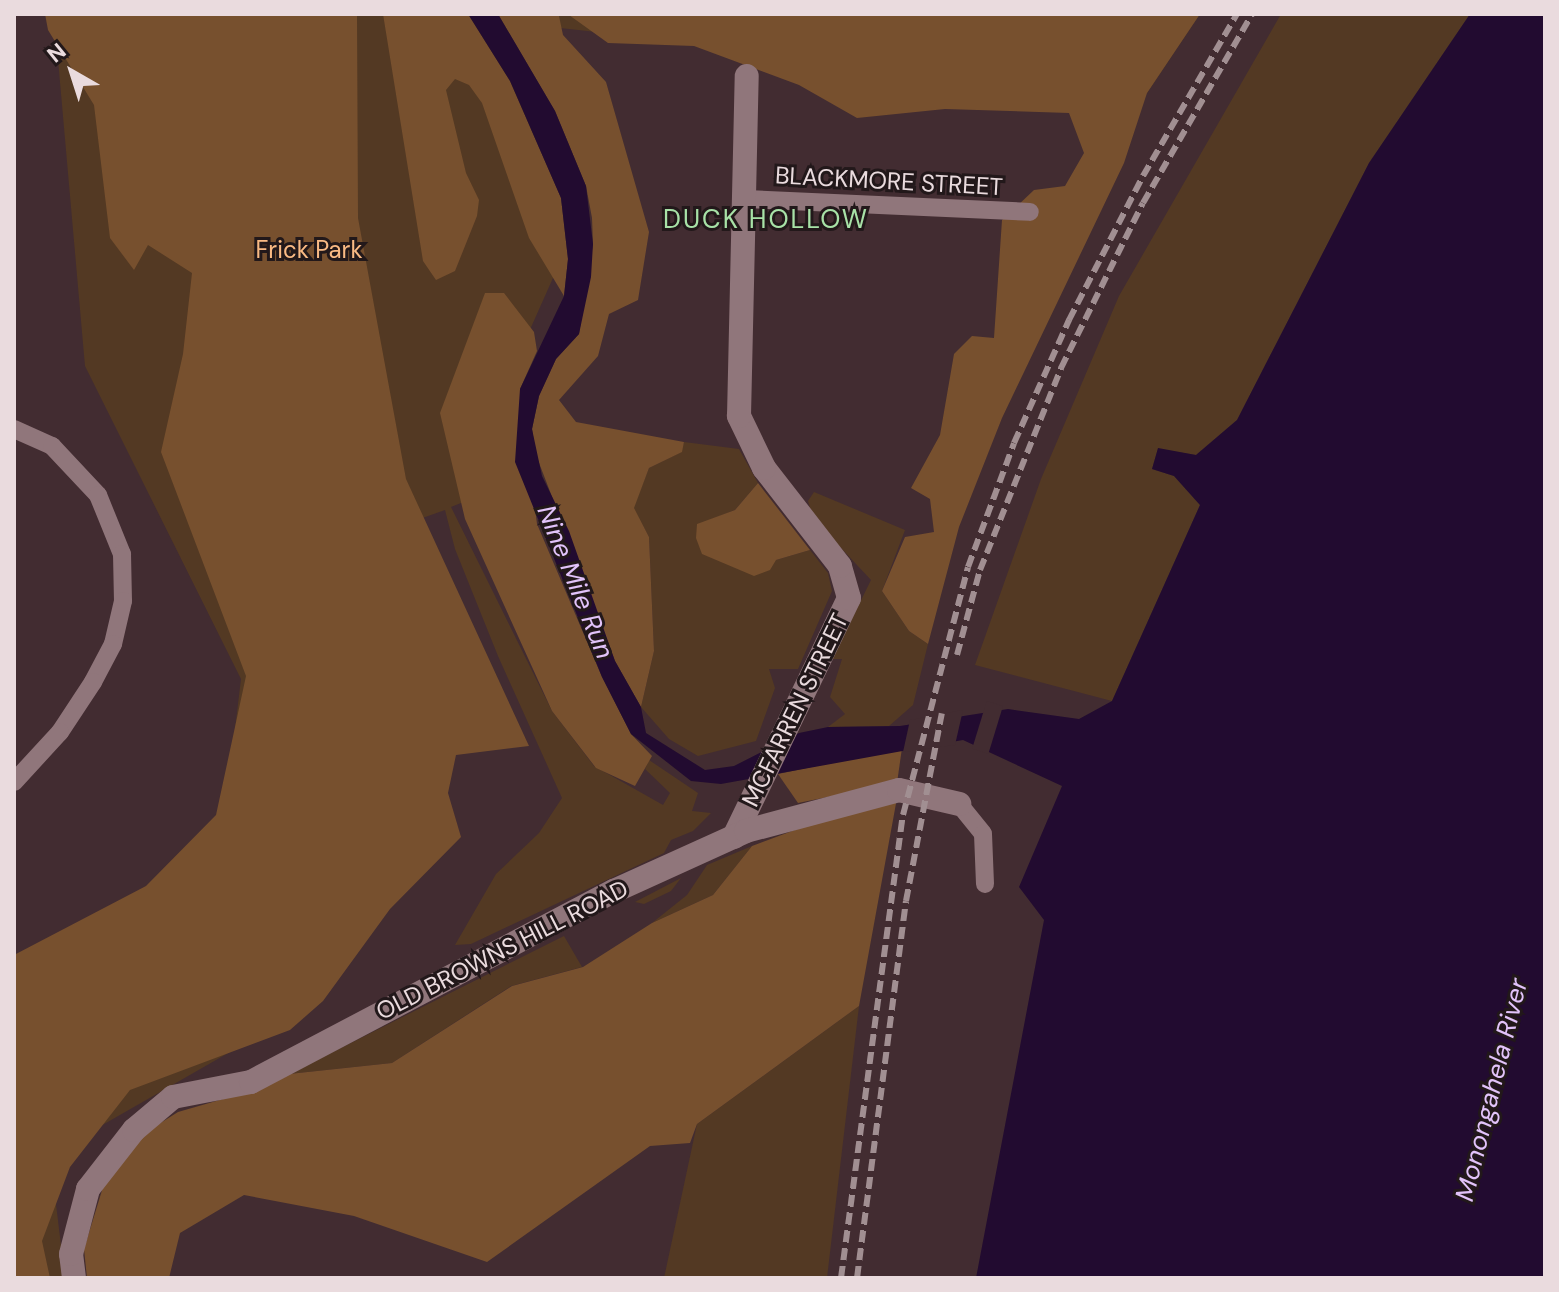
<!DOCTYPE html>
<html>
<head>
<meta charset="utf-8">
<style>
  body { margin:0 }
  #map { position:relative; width:1559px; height:1292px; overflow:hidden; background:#422c31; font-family:"DM Sans",sans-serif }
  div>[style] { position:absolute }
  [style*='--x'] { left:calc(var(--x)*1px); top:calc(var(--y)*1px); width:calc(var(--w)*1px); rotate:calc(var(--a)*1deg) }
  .green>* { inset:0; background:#533923 }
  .forest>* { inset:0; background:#77502e }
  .water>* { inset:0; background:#220b30 }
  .pier>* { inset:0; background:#422c31; transform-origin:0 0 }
  .minor>* { height:18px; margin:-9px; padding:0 9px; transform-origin:9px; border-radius:9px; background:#90767b }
  .tertiary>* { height:24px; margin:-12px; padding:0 12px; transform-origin:12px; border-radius:12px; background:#90767b }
  .rail>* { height:6px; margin-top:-3px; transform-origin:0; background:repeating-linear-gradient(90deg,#a18f92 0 12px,transparent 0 18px) }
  span { translate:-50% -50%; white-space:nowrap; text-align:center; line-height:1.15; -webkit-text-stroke:6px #22181a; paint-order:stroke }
  .street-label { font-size:24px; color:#eadbde }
  .park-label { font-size:24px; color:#faba84 }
  .neighbourhood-label { font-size:26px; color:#a8e2a7; letter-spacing:2px }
  .water-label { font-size:26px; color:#e2c3fa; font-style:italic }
  .frame { position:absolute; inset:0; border:16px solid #eadbde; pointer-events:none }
  .north { position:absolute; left:32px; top:32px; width:80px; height:80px; -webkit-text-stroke:6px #22181a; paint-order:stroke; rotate:321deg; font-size:22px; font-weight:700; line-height:32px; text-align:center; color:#eadbde }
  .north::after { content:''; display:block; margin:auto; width:28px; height:36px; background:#eadbde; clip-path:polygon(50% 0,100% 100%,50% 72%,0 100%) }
</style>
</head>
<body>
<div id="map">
  <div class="green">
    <div style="clip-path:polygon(54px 14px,1200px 14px,1147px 93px,506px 22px,561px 260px,492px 415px,506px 485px,451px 507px,552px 711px,594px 766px,663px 805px,670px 793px,645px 769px,649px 760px,698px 793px,692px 811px,711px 813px,693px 831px,671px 840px,664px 853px,471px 944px,455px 945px,496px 874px,539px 833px,562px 798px,498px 656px,455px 549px,445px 510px,414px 521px,336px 612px,251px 1040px,50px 1155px,65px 1278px,14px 1278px,14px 1016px,223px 829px,241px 679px,85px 366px)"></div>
    <div style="clip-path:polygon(1281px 14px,1470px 14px,1369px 163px,1237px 420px,1196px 455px,1158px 449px,1152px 469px,1174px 476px,1200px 505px,1112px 701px,975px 665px,1041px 479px,1119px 296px)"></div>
    <div style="clip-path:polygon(684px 442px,739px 449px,758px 483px,735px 510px,697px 525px,776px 560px,810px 550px,828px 573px,832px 591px,798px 669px,769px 669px,775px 688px,756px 741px,698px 756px,669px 739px,641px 707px,654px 651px,649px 537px,633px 508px,649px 468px,681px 452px)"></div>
    <div style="clip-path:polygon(814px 492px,905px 530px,882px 591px,909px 631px,928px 644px,913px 705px,889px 726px,828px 727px,845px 714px,830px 697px,842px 659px,832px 659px,871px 580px,813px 518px,808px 501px)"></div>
    <div style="clip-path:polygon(752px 846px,713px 895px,652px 923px,687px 895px,707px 865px)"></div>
    <div style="clip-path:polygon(681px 878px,671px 891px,644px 904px,635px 902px)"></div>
    <div style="clip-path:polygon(564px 936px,582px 967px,511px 986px,392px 1063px,289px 1074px)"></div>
    <div style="clip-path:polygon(859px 1006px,827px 1278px,664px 1278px,697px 1124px)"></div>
  </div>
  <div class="forest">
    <div style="clip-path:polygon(45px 14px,357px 14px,358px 218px,406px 479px,529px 746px,456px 755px,448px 793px,461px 837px,390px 909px,323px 1001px,290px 1030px,130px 1090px,70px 1167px,42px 1241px,50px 1278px,14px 1278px,14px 955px,146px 886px,216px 815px,246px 676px,161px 452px,183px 354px,192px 273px,148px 245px,134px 270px,110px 238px,94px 105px,48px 30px)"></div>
    <div style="clip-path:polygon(383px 14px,468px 14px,510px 81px,561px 198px,568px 259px,564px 296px,529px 238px,482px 103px,469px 85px,455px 79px,446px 90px,466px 173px,479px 200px,477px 216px,455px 271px,436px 280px,423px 261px)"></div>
    <div style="clip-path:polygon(498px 14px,1200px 14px,1147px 93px,1124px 163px,1002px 418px,959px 527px,928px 644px,909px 631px,882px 591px,905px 537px,934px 532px,930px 499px,911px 488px,940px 435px,954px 354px,972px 336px,994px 338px,1002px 220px,1034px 190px,1065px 186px,1084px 153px,1069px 113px,945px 109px,857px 118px,799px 85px,694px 46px,608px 43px,569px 15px,559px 16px,563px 35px,606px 82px,649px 232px,638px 300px,609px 314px,598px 356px,559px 400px,576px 422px,684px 442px,682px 452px,649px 468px,634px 508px,649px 537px,654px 651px,641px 707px,615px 661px,536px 455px,532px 429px,539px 396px,556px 359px,579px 334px,593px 244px,592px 218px,586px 186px,555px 111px)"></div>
    <div style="clip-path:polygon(485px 293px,504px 293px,534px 332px,537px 351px,520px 389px,537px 524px,602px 677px,631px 734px,652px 756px,635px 786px,596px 768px,552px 711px,465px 519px,440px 413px)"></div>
    <div style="clip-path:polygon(758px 483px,810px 550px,776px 560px,770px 570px,754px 576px,702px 554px,696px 538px,697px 524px,735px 510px)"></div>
    <div style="clip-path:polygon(902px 748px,897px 783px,798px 803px,778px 774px)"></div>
    <div style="clip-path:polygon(897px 798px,859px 1006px,697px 1124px,690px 1143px,650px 1146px,487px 1262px,354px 1216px,244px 1195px,180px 1233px,169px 1278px,87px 1278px,84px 1249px,103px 1187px,146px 1132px,178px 1112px,265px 1087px,289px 1074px,392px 1063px,512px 986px,583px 967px,652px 923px,713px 895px,752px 846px,843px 812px)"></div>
  </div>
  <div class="water">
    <div style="clip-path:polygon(468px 14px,498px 14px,555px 111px,586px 186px,593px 244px,591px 277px,579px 334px,556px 359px,539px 396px,532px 429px,542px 476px,569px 531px,615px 661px,641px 707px,646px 733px,705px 770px,734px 766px,799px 733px,828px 727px,900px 726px,1008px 709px,1079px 719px,1112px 701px,1200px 505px,1174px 476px,1152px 469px,1158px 448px,1196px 455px,1237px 420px,1369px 163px,1470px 14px,1545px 14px,1545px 1278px,976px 1278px,1044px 920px,1019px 887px,1062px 786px,963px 740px,721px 784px,691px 781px,631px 734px,602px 677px,515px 462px,520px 389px,564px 296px,568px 259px,561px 198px,510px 81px)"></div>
  </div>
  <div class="pier">
    <div style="left:1003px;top:706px;width:50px;height:17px;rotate:107deg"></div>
    <div style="clip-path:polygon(963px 710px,955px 745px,903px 752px,910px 720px)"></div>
  </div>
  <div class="minor">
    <div style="--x:746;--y:199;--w:284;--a:2.6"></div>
    <div style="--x:14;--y:429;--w:42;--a:24.1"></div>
    <div style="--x:52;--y:446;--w:67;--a:46.8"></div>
    <div style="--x:98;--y:495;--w:64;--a:67.9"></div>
    <div style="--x:122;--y:554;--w:47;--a:88.8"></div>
    <div style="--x:123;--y:601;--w:44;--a:103.1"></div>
    <div style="--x:113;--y:644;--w:43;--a:117.8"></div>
    <div style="--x:93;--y:682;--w:60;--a:123.4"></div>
    <div style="--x:60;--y:732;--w:68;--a:132.6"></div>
    <div style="--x:959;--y:804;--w:38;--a:51"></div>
    <div style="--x:983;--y:834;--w:50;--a:87.7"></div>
  </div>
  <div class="tertiary">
    <div style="--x:734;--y:837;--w:265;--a:-64.3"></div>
    <div style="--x:849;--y:598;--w:33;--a:-106"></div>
    <div style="--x:840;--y:566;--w:124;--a:-127.8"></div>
    <div style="--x:764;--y:468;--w:58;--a:-115.7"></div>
    <div style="--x:739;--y:416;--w:340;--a:-88.7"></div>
    <div style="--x:74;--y:1278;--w:24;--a:-97"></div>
    <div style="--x:71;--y:1254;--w:67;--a:-75.3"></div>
    <div style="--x:88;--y:1189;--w:75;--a:-52.1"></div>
    <div style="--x:134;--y:1130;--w:51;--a:-40.2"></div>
    <div style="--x:173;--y:1097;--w:79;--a:-10.9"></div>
    <div style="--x:251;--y:1082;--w:410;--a:-27.8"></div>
    <div style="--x:614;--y:891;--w:145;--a:-24.4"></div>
    <div style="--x:746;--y:831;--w:158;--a:-15"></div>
    <div style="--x:899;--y:790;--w:62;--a:13.1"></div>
  </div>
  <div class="rail">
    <div style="--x:957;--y:655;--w:88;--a:-74.9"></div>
    <div style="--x:980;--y:570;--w:218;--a:-68.1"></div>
    <div style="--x:1061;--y:368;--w:184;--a:-63.6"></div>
    <div style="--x:1143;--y:203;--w:218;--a:-60"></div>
    <div style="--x:841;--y:1278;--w:467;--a:-82.4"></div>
    <div style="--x:903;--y:815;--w:256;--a:-75.3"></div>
    <div style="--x:968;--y:567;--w:132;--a:-69.6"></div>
    <div style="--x:1014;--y:443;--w:135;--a:-65.9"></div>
    <div style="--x:1069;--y:320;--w:162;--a:-62.8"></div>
    <div style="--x:1143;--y:176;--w:187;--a:-59.9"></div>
    <div style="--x:857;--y:1278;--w:380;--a:-82.6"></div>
    <div style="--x:906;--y:901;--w:191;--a:-79.2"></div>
  </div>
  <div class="street-label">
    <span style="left:889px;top:181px;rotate:3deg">BLACKMORE STREET</span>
    <span style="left:795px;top:710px;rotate:-64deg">MCFARREN STREET</span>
    <span style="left:502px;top:950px;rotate:-27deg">OLD BROWNS HILL ROAD</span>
  </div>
  <div class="park-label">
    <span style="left:309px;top:250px">Frick Park</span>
  </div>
  <div class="neighbourhood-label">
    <span style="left:766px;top:220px">DUCK HOLLOW</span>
  </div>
  <div class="water-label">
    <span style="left:575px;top:582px;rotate:68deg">Nine Mile Run</span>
    <span style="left:1492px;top:1090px;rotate:-76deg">Monongahela River</span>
  </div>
  <div class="frame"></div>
  <div class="north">N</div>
</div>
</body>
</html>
